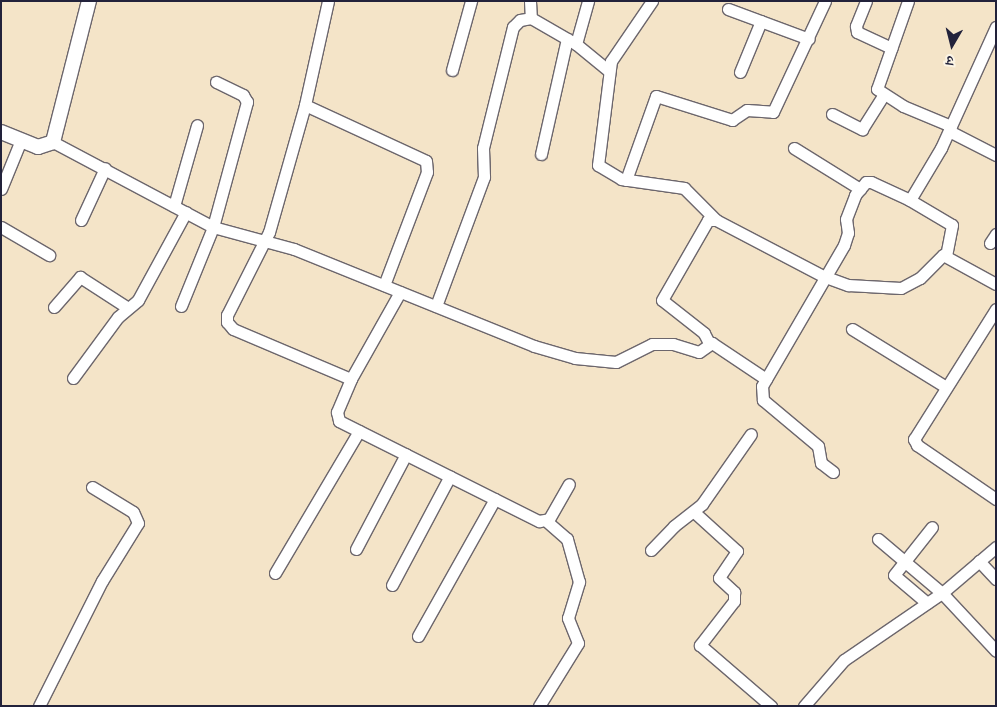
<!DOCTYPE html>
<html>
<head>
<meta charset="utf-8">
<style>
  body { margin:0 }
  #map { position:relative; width:997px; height:707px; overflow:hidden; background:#f4e4c8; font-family:"IM FELL Great Primer","Noto Serif Devanagari",serif }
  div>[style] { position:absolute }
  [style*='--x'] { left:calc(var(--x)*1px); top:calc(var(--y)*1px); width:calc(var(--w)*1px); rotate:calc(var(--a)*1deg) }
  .roads { filter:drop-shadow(1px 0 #6c666c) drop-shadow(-1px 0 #6c666c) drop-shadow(0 1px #6c666c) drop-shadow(0 -1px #6c666c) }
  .minor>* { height:11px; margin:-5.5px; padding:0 5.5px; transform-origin:5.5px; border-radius:5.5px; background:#fff }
  .tertiary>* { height:14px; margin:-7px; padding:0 7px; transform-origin:7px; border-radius:7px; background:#fff }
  span { translate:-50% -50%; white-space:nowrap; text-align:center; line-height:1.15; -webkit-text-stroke:4px #fcf5e5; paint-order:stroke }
  .frame { position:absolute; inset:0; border:2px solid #22223b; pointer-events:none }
  .north { position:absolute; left:927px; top:20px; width:50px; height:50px; -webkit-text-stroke:4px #fcf5e5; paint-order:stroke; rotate:188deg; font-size:14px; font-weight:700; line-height:20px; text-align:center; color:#22223b }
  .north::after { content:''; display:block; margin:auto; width:18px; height:22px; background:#22223b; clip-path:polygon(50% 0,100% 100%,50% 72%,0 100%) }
</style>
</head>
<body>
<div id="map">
  <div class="roads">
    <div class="minor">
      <div style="--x:328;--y:1;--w:107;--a:102.5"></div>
      <div style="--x:305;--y:105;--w:132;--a:105.8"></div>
      <div style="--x:269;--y:232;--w:93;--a:116.8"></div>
      <div style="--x:227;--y:315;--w:7;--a:90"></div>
      <div style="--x:227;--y:322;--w:9;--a:49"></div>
      <div style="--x:233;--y:329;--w:128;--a:23"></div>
      <div style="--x:530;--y:1;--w:17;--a:87"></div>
      <div style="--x:531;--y:18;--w:52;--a:30"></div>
      <div style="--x:576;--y:44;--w:43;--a:39.3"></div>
      <div style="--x:652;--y:1;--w:73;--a:124.3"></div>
      <div style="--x:611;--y:61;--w:105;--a:97.1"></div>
      <div style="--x:598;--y:165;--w:27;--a:31"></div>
      <div style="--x:621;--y:179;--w:64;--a:8.1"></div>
      <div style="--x:684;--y:188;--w:45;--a:45"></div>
      <div style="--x:866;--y:1;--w:27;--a:112"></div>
      <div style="--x:856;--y:26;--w:6;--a:81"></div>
      <div style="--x:857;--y:32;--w:38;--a:25"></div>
      <div style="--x:908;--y:1;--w:93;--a:109.4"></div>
      <div style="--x:877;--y:89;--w:31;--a:33"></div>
      <div style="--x:903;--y:106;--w:52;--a:22.6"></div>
      <div style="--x:728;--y:9;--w:86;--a:20.3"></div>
      <div style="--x:576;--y:44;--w:45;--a:-74.4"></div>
      <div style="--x:452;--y:70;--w:72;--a:-74.6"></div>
      <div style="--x:740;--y:72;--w:55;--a:-67.6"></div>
      <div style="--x:305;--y:105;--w:133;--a:24.8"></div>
      <div style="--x:426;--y:161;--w:11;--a:85"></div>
      <div style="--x:427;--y:172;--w:121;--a:110.8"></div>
      <div style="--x:832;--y:114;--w:34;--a:27"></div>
      <div style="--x:862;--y:129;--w:41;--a:-57.8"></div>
      <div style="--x:949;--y:131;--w:53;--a:27.1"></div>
      <div style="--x:53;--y:142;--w:181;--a:28"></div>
      <div style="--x:213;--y:227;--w:84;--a:15.2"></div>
      <div style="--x:294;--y:249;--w:259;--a:22"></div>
      <div style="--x:534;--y:346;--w:43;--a:16.3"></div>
      <div style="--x:575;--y:358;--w:41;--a:5.6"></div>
      <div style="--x:616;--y:362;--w:40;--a:-26.6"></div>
      <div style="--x:652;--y:344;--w:21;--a:0"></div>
      <div style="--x:673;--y:344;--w:27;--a:17"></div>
      <div style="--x:699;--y:352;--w:16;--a:-35"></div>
      <div style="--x:712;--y:343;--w:65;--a:33.7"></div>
      <div style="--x:794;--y:148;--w:78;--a:31.8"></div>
      <div style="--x:541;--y:154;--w:118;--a:-77.3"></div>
      <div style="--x:626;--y:180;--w:89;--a:-70.3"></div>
      <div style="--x:656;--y:96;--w:80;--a:17.5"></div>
      <div style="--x:732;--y:120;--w:18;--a:-34"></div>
      <div style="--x:747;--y:110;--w:26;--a:4"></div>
      <div style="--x:773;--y:112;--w:123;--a:-64.9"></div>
      <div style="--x:1;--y:189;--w:53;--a:-67.8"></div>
      <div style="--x:908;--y:199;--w:51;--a:30.6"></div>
      <div style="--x:952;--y:225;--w:31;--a:101"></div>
      <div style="--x:174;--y:206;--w:84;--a:-74.1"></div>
      <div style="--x:81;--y:220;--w:57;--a:-65.2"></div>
      <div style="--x:1;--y:227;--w:56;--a:30.3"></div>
      <div style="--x:990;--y:243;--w:11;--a:-56"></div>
      <div style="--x:400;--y:292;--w:100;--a:119.4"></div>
      <div style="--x:351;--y:379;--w:36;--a:113"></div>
      <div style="--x:337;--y:412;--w:9;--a:77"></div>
      <div style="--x:339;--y:421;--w:224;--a:26.6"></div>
      <div style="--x:539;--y:521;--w:10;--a:-11"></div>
      <div style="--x:549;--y:519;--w:40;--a:-60.3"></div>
      <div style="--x:181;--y:306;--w:85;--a:-67.9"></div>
      <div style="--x:213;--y:227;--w:130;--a:-74.8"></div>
      <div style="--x:247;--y:102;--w:8;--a:-120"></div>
      <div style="--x:243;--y:95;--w:30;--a:-154"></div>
      <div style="--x:436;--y:306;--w:138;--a:-69.6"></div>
      <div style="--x:484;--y:177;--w:29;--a:-92"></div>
      <div style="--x:483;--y:148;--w:125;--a:-76.1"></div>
      <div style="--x:513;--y:27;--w:10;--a:-45"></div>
      <div style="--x:520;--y:20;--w:11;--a:-10"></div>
      <div style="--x:54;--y:307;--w:40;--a:-49"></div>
      <div style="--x:80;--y:277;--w:57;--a:32.9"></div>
      <div style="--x:996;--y:309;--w:154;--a:122.2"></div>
      <div style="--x:914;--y:439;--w:7;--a:63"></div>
      <div style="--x:917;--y:445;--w:96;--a:34.4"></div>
      <div style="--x:852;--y:329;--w:110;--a:31.7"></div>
      <div style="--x:709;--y:343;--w:11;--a:-117"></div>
      <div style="--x:704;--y:333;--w:53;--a:-141.8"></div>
      <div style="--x:662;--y:300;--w:92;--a:-60.1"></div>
      <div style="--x:708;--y:220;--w:8;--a:0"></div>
      <div style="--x:716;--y:220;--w:121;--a:27.6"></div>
      <div style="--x:823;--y:276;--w:27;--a:20"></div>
      <div style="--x:848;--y:285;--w:53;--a:3.2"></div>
      <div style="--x:901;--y:288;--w:21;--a:-28"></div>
      <div style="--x:920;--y:278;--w:33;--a:-45"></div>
      <div style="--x:943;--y:255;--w:60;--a:28.7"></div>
      <div style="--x:73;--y:378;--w:76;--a:-53.6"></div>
      <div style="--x:118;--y:317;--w:26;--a:-40"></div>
      <div style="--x:138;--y:300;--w:100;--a:-61.4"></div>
      <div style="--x:833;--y:472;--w:15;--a:-143"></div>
      <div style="--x:821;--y:463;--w:17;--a:-100"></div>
      <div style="--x:818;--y:446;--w:72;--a:-140.1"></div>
      <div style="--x:763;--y:400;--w:14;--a:-94"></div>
      <div style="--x:762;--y:386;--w:163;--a:-59.8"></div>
      <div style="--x:844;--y:245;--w:13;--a:-72"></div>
      <div style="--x:848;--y:233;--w:14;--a:-98"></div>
      <div style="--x:846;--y:219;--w:26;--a:-69"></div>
      <div style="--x:855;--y:195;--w:17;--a:-50"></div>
      <div style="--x:866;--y:182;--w:5;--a:0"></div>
      <div style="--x:871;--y:182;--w:43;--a:24.8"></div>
      <div style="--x:910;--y:200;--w:61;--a:-59.2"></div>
      <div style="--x:941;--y:148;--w:133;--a:-65.6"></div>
      <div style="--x:694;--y:512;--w:58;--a:42.2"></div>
      <div style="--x:737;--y:551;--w:32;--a:124"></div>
      <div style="--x:719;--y:578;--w:21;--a:43"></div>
      <div style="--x:734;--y:592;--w:9;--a:90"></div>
      <div style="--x:734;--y:601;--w:56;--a:127.7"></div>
      <div style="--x:700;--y:645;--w:94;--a:40.7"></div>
      <div style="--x:878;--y:539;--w:84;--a:40.2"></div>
      <div style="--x:942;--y:593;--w:79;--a:47"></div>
      <div style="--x:356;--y:549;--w:107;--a:-62.2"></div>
      <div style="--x:651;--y:550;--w:33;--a:-46"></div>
      <div style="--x:674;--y:526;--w:36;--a:-38"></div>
      <div style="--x:702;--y:504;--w:85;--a:-55"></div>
      <div style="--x:979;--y:561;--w:25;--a:47"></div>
      <div style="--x:275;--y:573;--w:165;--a:-59.4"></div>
      <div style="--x:392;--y:585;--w:123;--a:-62"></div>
      <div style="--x:927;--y:603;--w:43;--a:-139.7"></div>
      <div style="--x:894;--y:575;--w:61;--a:-51.6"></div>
      <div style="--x:418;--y:636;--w:157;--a:-60.7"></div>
      <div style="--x:39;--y:706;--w:140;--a:-63.3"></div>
      <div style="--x:102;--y:581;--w:68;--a:-58.2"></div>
      <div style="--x:138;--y:523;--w:12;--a:-114"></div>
      <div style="--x:133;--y:512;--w:48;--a:-148.6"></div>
      <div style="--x:539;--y:706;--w:74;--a:-58.2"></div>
      <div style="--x:578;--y:643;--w:27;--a:-112"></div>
      <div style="--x:568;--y:618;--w:38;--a:-73"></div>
      <div style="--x:579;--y:582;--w:45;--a:-105.6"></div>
      <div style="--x:567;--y:539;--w:28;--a:-139"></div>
      <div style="--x:804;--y:706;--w:61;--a:-49"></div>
      <div style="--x:844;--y:660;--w:119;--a:-34.4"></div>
      <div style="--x:942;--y:593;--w:71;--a:-40.4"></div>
    </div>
    <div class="tertiary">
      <div style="--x:1;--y:132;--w:40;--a:22"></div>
      <div style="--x:38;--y:147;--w:16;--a:-18"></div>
      <div style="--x:53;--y:142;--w:146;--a:-75.7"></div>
    </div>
  </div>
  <div class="frame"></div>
  <div class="north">उ</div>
</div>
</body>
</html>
